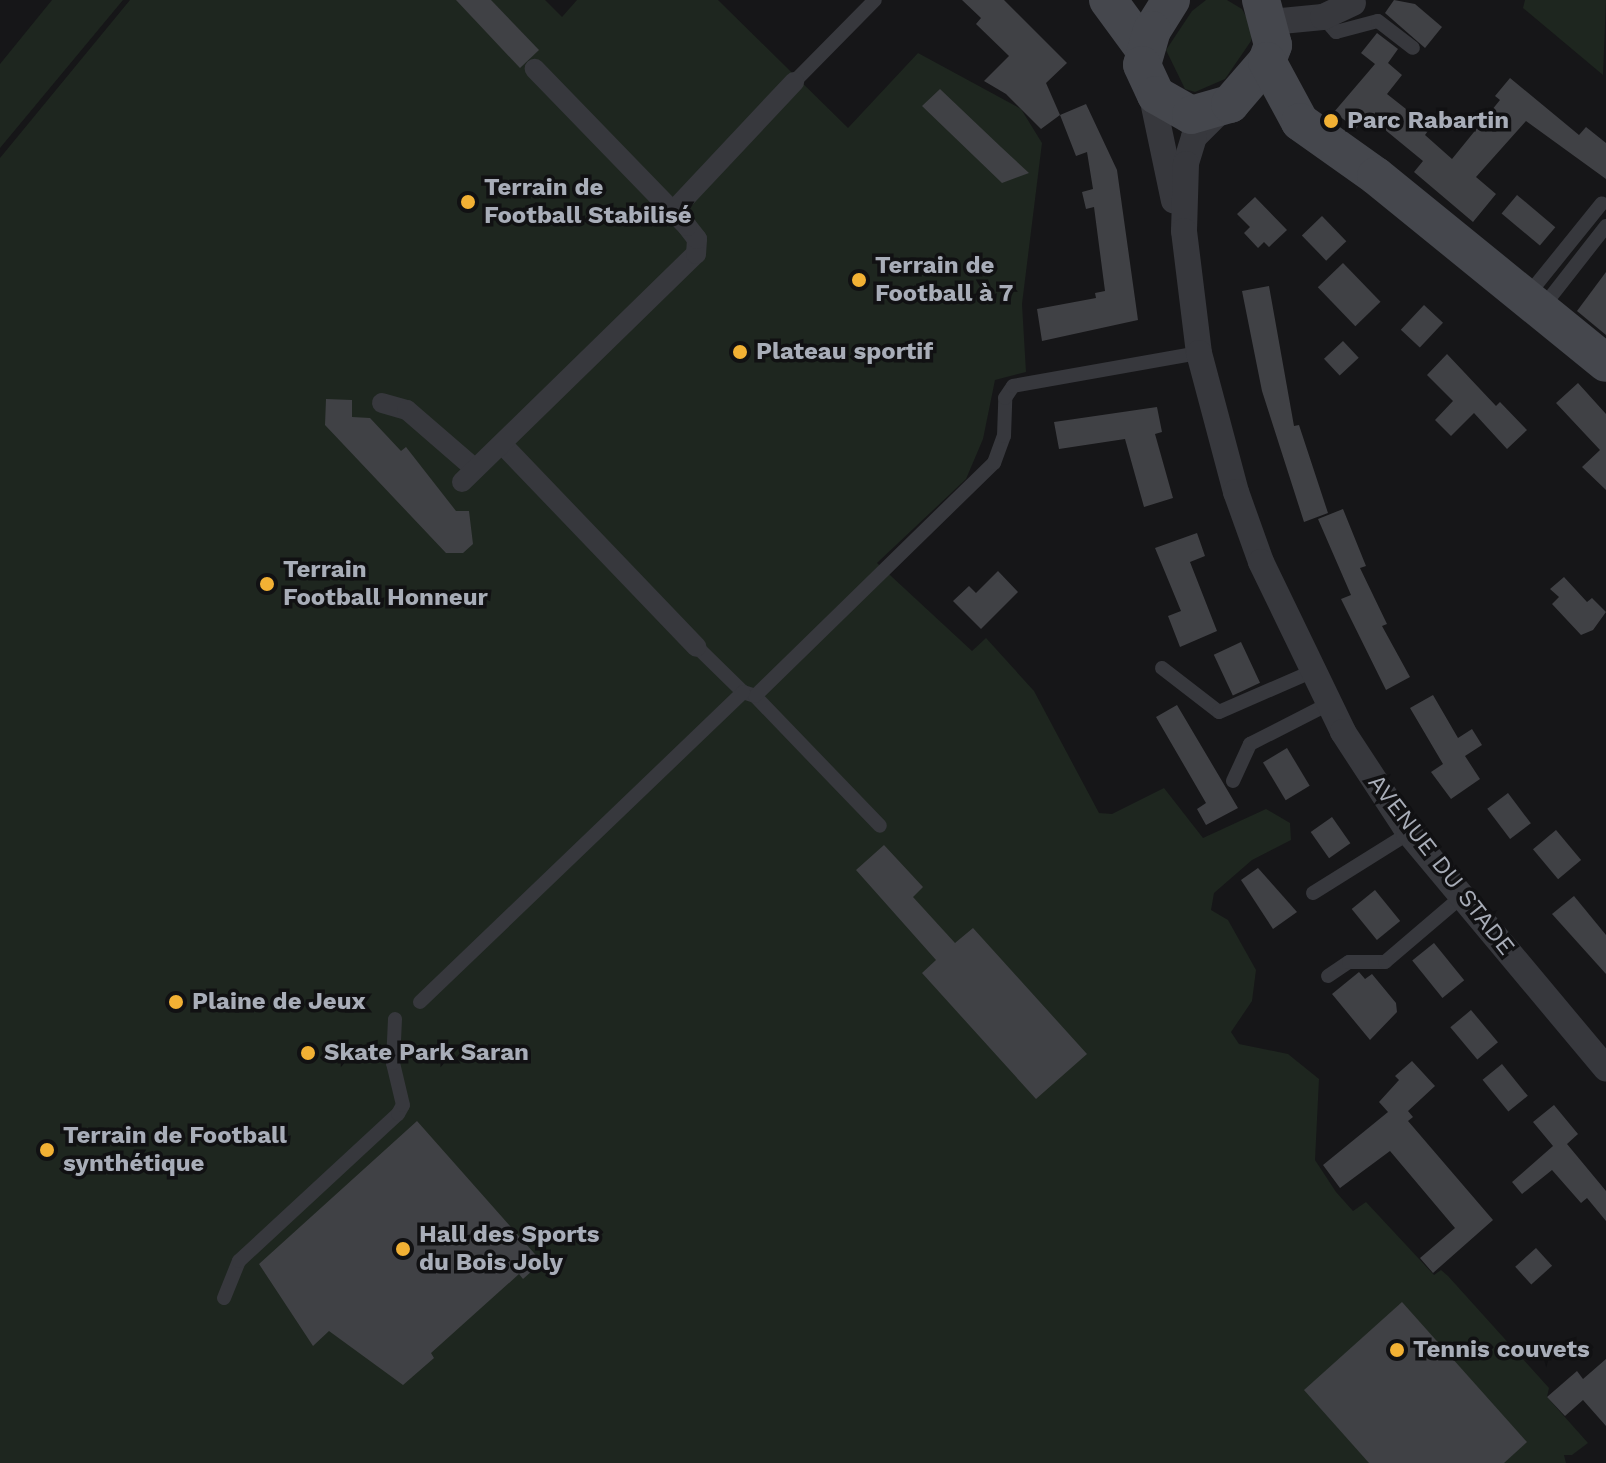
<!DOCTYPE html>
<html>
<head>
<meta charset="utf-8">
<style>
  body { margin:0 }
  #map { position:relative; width:1606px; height:1463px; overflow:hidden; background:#161618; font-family:"Work Sans",sans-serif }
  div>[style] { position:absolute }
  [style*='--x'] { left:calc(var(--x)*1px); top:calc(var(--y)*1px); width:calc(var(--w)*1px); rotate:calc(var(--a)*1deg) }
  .green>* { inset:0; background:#1e261f }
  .building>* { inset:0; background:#404145; transform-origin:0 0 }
  .service>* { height:14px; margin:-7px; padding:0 7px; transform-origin:7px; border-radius:7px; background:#37383d }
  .pedestrian>* { height:20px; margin:-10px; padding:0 10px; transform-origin:10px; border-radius:10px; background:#37383d }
  .minor>* { height:26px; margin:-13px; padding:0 13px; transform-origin:13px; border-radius:13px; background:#37383d }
  .secondary>* { height:38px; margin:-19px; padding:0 19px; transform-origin:19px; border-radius:19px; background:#45474d }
  .dots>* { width:22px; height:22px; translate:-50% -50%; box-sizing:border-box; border:4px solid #111113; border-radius:50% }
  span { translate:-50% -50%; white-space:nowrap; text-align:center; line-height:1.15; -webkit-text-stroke:7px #111113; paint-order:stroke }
  .poi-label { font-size:24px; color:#a8adb8; font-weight:700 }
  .left { translate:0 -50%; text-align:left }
  .street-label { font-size:24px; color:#a8adb8 }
</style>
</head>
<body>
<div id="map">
  <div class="green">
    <div style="clip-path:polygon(52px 0,123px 0,0 148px,0 64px)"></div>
    <div style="clip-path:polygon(130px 0,545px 0,562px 17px,577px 0,718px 0,848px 128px,918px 53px,1021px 109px,1042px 143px,1022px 304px,1026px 372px,995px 380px,983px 439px,966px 479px,877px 563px,972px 651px,986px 638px,1034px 691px,1099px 813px,1112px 814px,1164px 788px,1203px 838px,1266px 809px,1290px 823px,1291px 840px,1252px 860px,1214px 893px,1211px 910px,1228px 920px,1256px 970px,1252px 1001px,1231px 1032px,1239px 1044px,1288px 1054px,1319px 1079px,1315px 1160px,1336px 1192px,1353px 1211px,1366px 1202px,1434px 1275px,1441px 1270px,1448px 1276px,1549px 1388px,1547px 1397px,1588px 1443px,1572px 1455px,1564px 1455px,1566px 1463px,0 1463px,0 158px)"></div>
    <div style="clip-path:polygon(1206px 0,1227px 0,1242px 9px,1253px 29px,1251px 41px,1225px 79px,1195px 92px,1185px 89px,1166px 50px,1192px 11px)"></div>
    <div style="clip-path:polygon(1525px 0,1606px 0,1603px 75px,1523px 8px)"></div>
  </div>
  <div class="building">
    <div style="clip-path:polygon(456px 0,491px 0,539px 50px,520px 68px)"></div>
    <div style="clip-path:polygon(962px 0,1004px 0,1067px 63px,1046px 83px,1060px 115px,1041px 129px,1006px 94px,984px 81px,1009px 56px,976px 24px,981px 18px)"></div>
    <div style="clip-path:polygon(1394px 0,1415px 4px,1442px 27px,1425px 48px,1385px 13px)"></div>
    <div style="clip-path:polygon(1377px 33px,1398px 49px,1388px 63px,1402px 75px,1387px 94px,1430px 128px,1425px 135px,1452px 159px,1500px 100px,1495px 96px,1510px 78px,1579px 135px,1586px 127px,1606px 143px,1606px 179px,1526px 121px,1476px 177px,1496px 194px,1473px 222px,1414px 172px,1423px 161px,1367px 115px,1356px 129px,1334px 112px,1375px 64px,1361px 53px)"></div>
    <div style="clip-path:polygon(940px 89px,1001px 147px,1029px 173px,1002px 183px,922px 106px)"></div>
    <div style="clip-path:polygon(1086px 104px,1117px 170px,1138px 320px,1042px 341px,1037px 309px,1096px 298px,1095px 293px,1105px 291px,1094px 207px,1086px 209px,1082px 192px,1093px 189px,1087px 152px,1076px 156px,1060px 115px)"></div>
    <div style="left:1517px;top:195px;width:50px;height:24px;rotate:40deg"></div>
    <div style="clip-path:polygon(1255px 197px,1287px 230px,1269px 247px,1264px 242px,1258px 248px,1244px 233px,1250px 227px,1237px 214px)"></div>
    <div style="left:1322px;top:216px;width:35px;height:28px;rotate:46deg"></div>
    <div style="left:1343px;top:263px;width:54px;height:35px;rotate:46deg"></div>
    <div style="clip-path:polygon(1606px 272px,1606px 335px,1577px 311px)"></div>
    <div style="clip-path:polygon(1269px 286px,1294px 426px,1299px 425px,1328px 513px,1304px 522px,1262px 391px,1242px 291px)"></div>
    <div style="left:1424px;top:305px;width:26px;height:34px;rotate:43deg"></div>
    <div style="left:1343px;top:341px;width:23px;height:26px;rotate:47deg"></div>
    <div style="clip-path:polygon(1447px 354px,1496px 406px,1500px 402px,1527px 430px,1507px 449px,1474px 413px,1451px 436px,1435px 420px,1453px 401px,1427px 375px)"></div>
    <div style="clip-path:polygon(1578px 383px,1606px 414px,1606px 490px,1582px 467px,1600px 450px,1556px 403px)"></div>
    <div style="clip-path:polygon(326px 399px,352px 400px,352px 417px,370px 418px,401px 451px,406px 447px,456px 511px,469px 511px,473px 544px,463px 553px,446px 553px,325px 425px)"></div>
    <div style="clip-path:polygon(1157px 407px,1162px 432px,1155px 434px,1173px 498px,1144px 507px,1125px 439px,1059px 449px,1054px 422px)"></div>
    <div style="clip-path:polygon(1343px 509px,1366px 566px,1360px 568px,1387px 624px,1382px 626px,1410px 677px,1386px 690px,1341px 599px,1351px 595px,1318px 519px)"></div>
    <div style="clip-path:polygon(1197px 533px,1205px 556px,1190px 562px,1217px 631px,1180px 647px,1168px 616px,1181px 611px,1155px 548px)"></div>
    <div style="clip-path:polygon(998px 571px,1018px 592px,981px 629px,953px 601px,969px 586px,976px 593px)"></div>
    <div style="clip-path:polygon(1564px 577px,1587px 602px,1592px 598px,1606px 612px,1593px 630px,1581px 635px,1552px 604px,1559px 597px,1550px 589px)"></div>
    <div style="left:1241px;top:642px;width:45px;height:30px;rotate:65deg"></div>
    <div style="clip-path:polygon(1433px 695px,1458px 738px,1472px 729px,1482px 745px,1465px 756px,1480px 779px,1451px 799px,1431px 772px,1443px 764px,1410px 708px)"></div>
    <div style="clip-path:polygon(1177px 705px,1238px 808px,1206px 825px,1197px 809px,1206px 803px,1156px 717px)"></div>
    <div style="left:1287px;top:748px;width:44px;height:28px;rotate:59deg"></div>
    <div style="left:1508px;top:793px;width:38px;height:26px;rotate:53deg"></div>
    <div style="left:1332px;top:817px;width:32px;height:26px;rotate:55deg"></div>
    <div style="left:1556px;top:830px;width:39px;height:30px;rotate:50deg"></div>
    <div style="clip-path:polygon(884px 845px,923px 887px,913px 897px,955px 943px,973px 928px,1087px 1054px,1036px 1099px,922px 973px,936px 960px,856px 870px)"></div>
    <div style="clip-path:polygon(1258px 868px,1297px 912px,1273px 929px,1241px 880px)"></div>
    <div style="left:1375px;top:890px;width:40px;height:30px;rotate:51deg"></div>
    <div style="clip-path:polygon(1574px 896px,1606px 935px,1606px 974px,1552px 914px)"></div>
    <div style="left:1434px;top:943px;width:48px;height:28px;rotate:51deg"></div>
    <div style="clip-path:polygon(1359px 972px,1365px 979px,1372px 974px,1396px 1003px,1397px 1012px,1370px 1040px,1332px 994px)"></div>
    <div style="left:1471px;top:1010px;width:42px;height:27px;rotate:50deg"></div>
    <div style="clip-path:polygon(1412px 1061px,1435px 1086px,1408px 1111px,1413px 1117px,1408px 1121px,1493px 1220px,1433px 1273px,1420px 1258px,1455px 1228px,1390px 1151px,1340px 1188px,1323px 1165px,1388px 1112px,1379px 1102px,1399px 1080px,1395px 1076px)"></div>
    <div style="left:1502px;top:1064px;width:41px;height:25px;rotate:51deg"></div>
    <div style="clip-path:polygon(1554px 1105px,1578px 1134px,1567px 1144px,1606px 1191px,1606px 1221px,1587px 1198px,1581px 1203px,1552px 1170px,1522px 1194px,1512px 1182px,1553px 1146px,1533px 1122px)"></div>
    <div style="clip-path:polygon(417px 1121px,542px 1262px,523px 1279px,519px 1274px,431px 1353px,434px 1358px,403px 1385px,329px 1331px,313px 1346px,259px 1264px)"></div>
    <div style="left:1536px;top:1248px;width:24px;height:28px;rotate:48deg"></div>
    <div style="clip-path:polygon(1402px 1302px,1527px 1442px,1504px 1463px,1369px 1463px,1304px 1390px)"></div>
    <div style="clip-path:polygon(1606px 1359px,1606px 1426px,1583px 1400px,1565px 1416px,1547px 1397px,1577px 1371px,1583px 1379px)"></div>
  </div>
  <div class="service">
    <div style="--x:1323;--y:17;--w:20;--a:49"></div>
    <div style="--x:1336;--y:32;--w:43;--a:-14.7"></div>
    <div style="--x:1378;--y:21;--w:44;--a:37.6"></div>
    <div style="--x:794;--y:82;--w:115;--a:-45.4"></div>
    <div style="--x:1527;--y:296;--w:119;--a:-51.1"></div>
    <div style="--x:1542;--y:308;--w:104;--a:-52"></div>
    <div style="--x:697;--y:647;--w:64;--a:44.4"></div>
    <div style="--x:743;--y:692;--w:13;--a:18"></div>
    <div style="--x:755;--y:696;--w:180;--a:46.1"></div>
    <div style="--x:1162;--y:668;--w:72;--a:37.7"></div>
    <div style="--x:1219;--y:712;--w:100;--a:-23.5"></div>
    <div style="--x:755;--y:696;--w:334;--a:-44.3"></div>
    <div style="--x:994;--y:463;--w:29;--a:-70"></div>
    <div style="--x:1004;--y:436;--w:38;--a:-88"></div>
    <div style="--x:1005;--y:398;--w:14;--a:-56"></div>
    <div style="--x:1013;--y:386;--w:189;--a:-10.1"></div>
    <div style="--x:1233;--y:781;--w:41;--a:-65.3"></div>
    <div style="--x:1250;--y:744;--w:88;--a:-27.1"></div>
    <div style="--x:1313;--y:893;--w:113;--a:-32"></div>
    <div style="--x:1328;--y:976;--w:25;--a:-34"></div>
    <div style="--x:1349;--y:962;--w:36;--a:0"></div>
    <div style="--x:1385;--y:962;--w:100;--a:-40.5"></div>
    <div style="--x:420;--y:1002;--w:448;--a:-43.8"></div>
    <div style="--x:224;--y:1298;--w:40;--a:-68"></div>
    <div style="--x:239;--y:1261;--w:217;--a:-42.8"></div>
    <div style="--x:398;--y:1114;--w:10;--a:-61"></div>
    <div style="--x:403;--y:1105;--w:43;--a:-103.4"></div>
    <div style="--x:393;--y:1063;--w:44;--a:-87.4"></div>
  </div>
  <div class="pedestrian">
    <div style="--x:673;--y:211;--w:177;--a:-46.8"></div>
    <div style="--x:382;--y:403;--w:26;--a:16"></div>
    <div style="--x:407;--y:410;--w:90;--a:40.9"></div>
    <div style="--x:502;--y:444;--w:281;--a:46.2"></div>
    <div style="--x:462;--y:482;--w:327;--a:-44.3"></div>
    <div style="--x:696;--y:254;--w:15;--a:-86"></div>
    <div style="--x:697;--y:239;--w:16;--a:-128"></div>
    <div style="--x:687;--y:226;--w:219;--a:-134.1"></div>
  </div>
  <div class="minor">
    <div style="--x:1271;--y:22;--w:52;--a:-5.5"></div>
    <div style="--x:1323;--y:17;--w:33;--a:-25"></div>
    <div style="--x:1150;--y:87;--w:116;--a:78.1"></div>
    <div style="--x:1221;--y:110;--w:38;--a:135"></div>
    <div style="--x:1194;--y:137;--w:28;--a:107"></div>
    <div style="--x:1186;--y:164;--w:67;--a:91.7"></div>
    <div style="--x:1184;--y:231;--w:123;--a:83"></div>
    <div style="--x:1199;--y:353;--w:144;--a:75.1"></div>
    <div style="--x:1236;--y:492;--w:74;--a:70.3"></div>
    <div style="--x:1261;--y:562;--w:189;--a:64.2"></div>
    <div style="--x:1343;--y:732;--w:121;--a:56.8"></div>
    <div style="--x:1409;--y:833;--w:307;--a:50.1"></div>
  </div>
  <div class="secondary">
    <div style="--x:1108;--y:0;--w:61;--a:53.7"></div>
    <div style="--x:1171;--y:0;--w:36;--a:122"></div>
    <div style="--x:1152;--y:30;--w:36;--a:106"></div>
    <div style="--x:1142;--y:65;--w:33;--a:65"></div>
    <div style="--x:1156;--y:95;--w:40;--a:29.7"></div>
    <div style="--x:1191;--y:115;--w:41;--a:-15.8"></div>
    <div style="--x:1230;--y:104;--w:57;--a:-49.3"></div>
    <div style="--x:1267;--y:61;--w:17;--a:-69"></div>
    <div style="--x:1273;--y:45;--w:47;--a:-104.9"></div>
    <div style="--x:1267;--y:61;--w:69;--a:61.6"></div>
    <div style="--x:1300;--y:122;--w:93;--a:35.4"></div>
    <div style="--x:1376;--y:176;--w:296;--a:39.1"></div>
  </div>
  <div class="dots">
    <div style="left:1331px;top:121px;background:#f2b134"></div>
    <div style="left:468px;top:202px;background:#f2b134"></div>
    <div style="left:859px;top:280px;background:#f2b134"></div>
    <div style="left:740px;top:352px;background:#f2b134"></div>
    <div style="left:267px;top:584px;background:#f2b134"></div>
    <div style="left:176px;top:1002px;background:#f2b134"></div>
    <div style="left:308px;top:1053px;background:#f2b134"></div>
    <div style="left:47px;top:1150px;background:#f2b134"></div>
    <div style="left:403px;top:1249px;background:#f2b134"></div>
    <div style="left:1397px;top:1350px;background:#f2b134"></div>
  </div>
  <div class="poi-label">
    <span class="left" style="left:1347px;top:121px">Parc Rabartin</span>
    <span class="left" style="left:484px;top:202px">Terrain de<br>Football Stabilisé</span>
    <span class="left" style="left:875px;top:280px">Terrain de<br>Football à 7</span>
    <span class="left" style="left:756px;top:352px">Plateau sportif</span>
    <span class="left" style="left:283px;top:584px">Terrain<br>Football Honneur</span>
    <span class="left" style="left:192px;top:1002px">Plaine de Jeux</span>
    <span class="left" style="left:324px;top:1053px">Skate Park Saran</span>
    <span class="left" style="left:63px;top:1150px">Terrain de Football<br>synthétique</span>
    <span class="left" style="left:419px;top:1249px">Hall des Sports<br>du Bois Joly</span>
    <span class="left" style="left:1413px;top:1350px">Tennis couvets</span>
  </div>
  <div class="street-label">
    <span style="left:1441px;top:865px;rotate:52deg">AVENUE DU STADE</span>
  </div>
</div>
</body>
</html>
